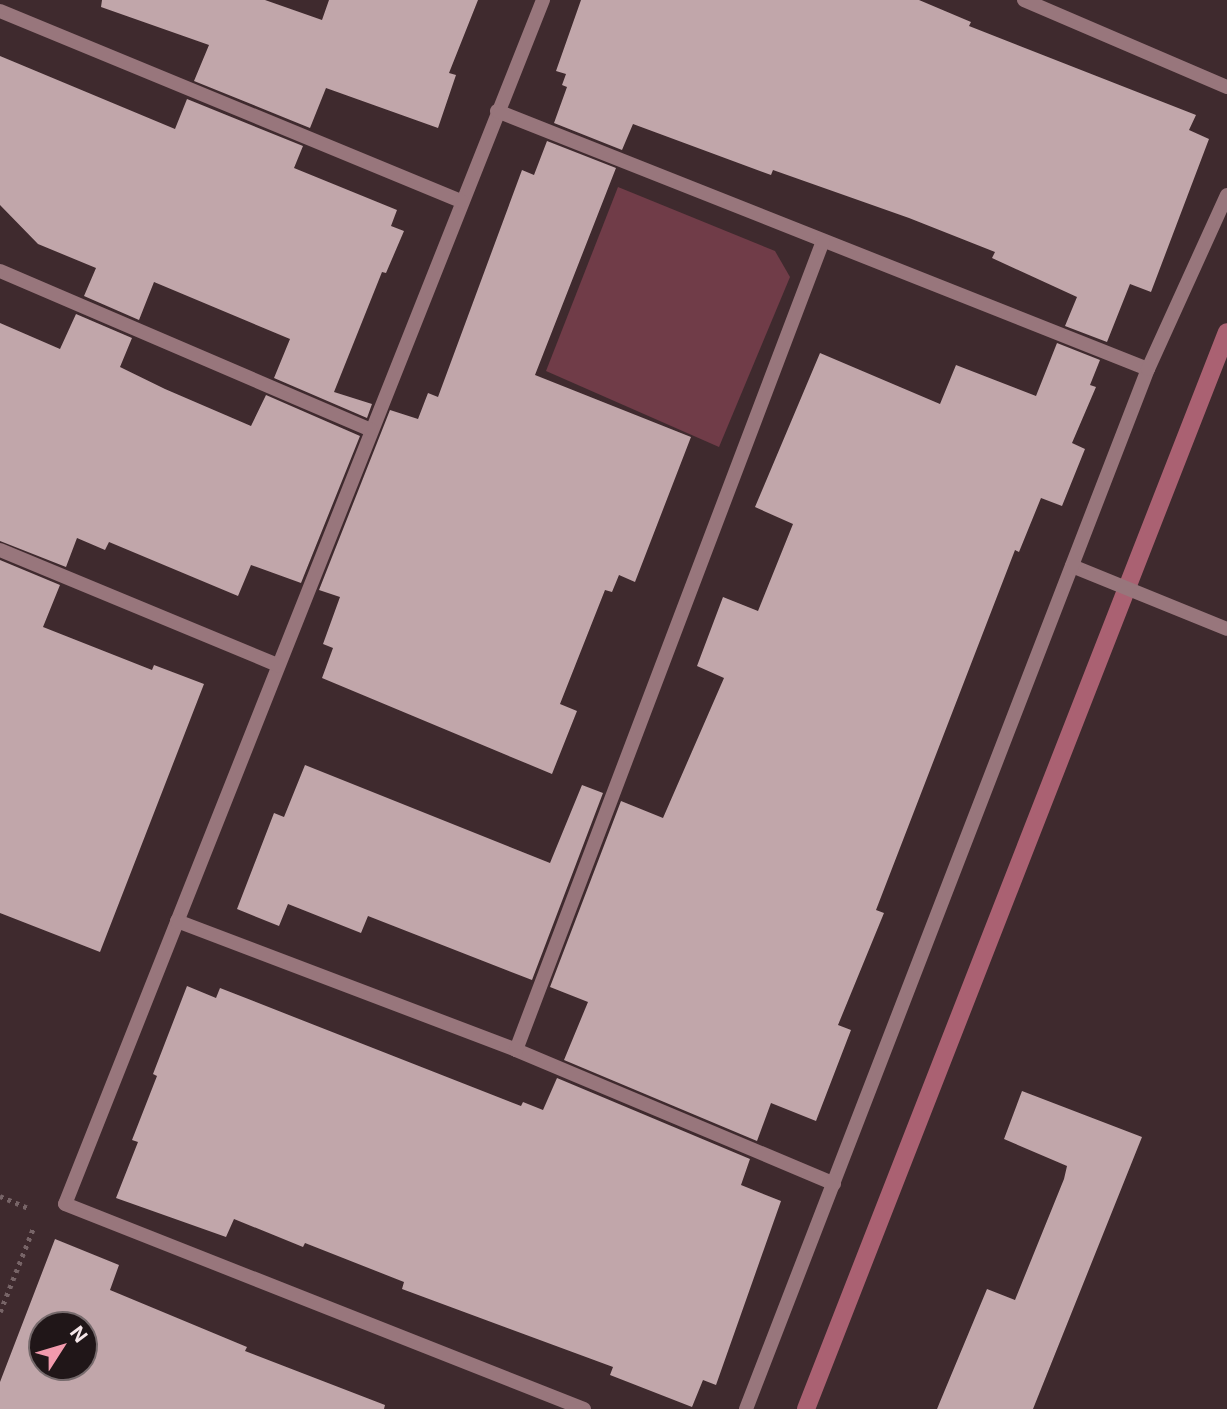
<!DOCTYPE html>
<html>
<head>
<meta charset="utf-8">
<style>
  body { margin:0 }
  #map { position:relative; width:1227px; height:1409px; overflow:hidden; background:#3f2a2e; font-family:Inter,sans-serif }
  div>[style] { position:absolute }
  [style*='--x'] { left:calc(var(--x)*1px); top:calc(var(--y)*1px); width:calc(var(--w)*1px); rotate:calc(var(--a)*1deg) }
  .green>* { inset:0; background:#703c48 }
  .stream>* { height:18px; margin:-9px; padding:0 9px; transform-origin:9px; border-radius:9px; background:#aa6172 }
  .building>* { inset:0; background:#c1a6aa }
  .path>* { height:4.5px; margin-top:-2.25px; transform-origin:0; background:repeating-linear-gradient(90deg,#776467 0 3.5px,transparent 0 8.5px) }
  .minor>* { height:14px; margin:-7px; padding:0 7px; transform-origin:7px; border-radius:7px; background:#98767c }
  span { translate:-50% -50%; white-space:nowrap; text-align:center; line-height:1.15; -webkit-text-stroke:7px #201618; paint-order:stroke }
  .north { position:absolute; left:28px; top:1311px; width:70px; height:70px; box-sizing:border-box; background:#201618; border:2px solid #766a6c; border-radius:50%; rotate:53deg; font-size:19px; font-weight:700; line-height:28px; text-align:center; color:#f6e7ea }
  .north::after { content:''; display:block; margin:auto; width:24px; height:32px; background:#f29aad; clip-path:polygon(50% 0,100% 100%,50% 72%,0 100%) }
</style>
</head>
<body>
<div id="map">
  <div class="green">
    <div style="clip-path:polygon(618px 187px,775px 251px,790px 277px,719px 447px,546px 371px)"></div>
  </div>
  <div class="stream">
    <div style="--x:806;--y:1409;--w:1156;--a:-68.65"></div>
  </div>
  <div class="building">
    <div style="clip-path:polygon(102px 0,265px 0,322px 20px,329px 0,478px 0,449px 73px,456px 75px,438px 128px,326px 88px,310px 128px,194px 81px,209px 45px,101px 7px)"></div>
    <div style="clip-path:polygon(581px 0,919px 0,971px 22px,969px 26px,1196px 115px,1189px 130px,1209px 139px,1151px 292px,1130px 284px,1107px 342px,1065px 326px,1077px 297px,992px 258px,995px 252px,909px 218px,773px 170px,771px 175px,633px 124px,622px 150px,554px 123px,567px 87px,562px 85px,566px 74px,556px 71px)"></div>
    <div style="clip-path:polygon(0 56px,175px 129px,187px 99px,303px 146px,294px 168px,397px 210px,391px 226px,404px 231px,386px 273px,382px 272px,334px 392px,372px 404px,367px 418px,274px 378px,290px 339px,154px 282px,139px 320px,84px 296px,96px 268px,38px 244px,0 205px)"></div>
    <div style="clip-path:polygon(547px 141px,616px 168px,535px 375px,691px 437px,635px 582px,619px 575px,612px 592px,605px 590px,560px 704px,577px 711px,552px 774px,322px 678px,333px 648px,323px 644px,340px 597px,319px 590px,390px 410px,418px 419px,428px 393px,438px 397px,522px 170px,534px 175px)"></div>
    <div style="clip-path:polygon(76px 314px,132px 338px,120px 367px,165px 389px,251px 426px,266px 395px,360px 436px,301px 583px,251px 565px,238px 596px,109px 542px,105px 550px,77px 538px,66px 567px,0 541px,0 323px,60px 349px)"></div>
    <div style="clip-path:polygon(1057px 343px,1100px 360px,1090px 385px,1096px 387px,1072px 443px,1085px 449px,1062px 506px,1041px 498px,1019px 552px,1015px 550px,876px 910px,884px 913px,838px 1025px,851px 1030px,816px 1121px,771px 1103px,757px 1141px,564px 1060px,588px 1002px,550px 987px,621px 801px,663px 818px,724px 678px,697px 666px,723px 597px,758px 611px,793px 524px,755px 507px,820px 353px,940px 404px,956px 365px,1036px 396px)"></div>
    <div style="clip-path:polygon(0 560px,60px 585px,43px 627px,152px 670px,154px 665px,204px 684px,100px 952px,0 913px)"></div>
    <div style="clip-path:polygon(305px 765px,550px 863px,582px 785px,603px 793px,532px 980px,368px 916px,361px 933px,288px 904px,279px 926px,237px 909px,274px 813px,284px 817px)"></div>
    <div style="clip-path:polygon(187px 986px,216px 998px,220px 988px,521px 1106px,523px 1102px,543px 1110px,557px 1078px,750px 1159px,741px 1185px,781px 1201px,716px 1385px,703px 1380px,692px 1407px,610px 1375px,613px 1367px,402px 1289px,404px 1282px,305px 1243px,303px 1247px,234px 1219px,226px 1237px,116px 1198px,138px 1142px,132px 1140px,157px 1076px,153px 1074px)"></div>
    <div style="clip-path:polygon(1022px 1091px,1142px 1137px,1033px 1409px,937px 1409px,987px 1289px,1015px 1300px,1064px 1179px,1067px 1166px,1004px 1139px)"></div>
    <div style="clip-path:polygon(evenodd,55px 1239px,119px 1265px,110px 1290px,247px 1347px,245px 1351px,385px 1405px,384px 1409px,0 1409px,0 1382px,55px 1239px,42px 1325px,84px 1325px,84px 1367px,42px 1367px,42px 1325px)"></div>
  </div>
  <div class="path">
    <div style="--x:0;--y:1196;--w:30;--a:23"></div>
    <div style="--x:0;--y:1312;--w:92;--a:-68.4"></div>
  </div>
  <div class="minor">
    <div style="--x:543;--y:0;--w:1295;--a:111.65"></div>
    <div style="--x:65;--y:1204;--w:558;--a:21.55"></div>
    <div style="--x:1024;--y:0;--w:221;--a:23.2"></div>
    <div style="--x:0;--y:11;--w:499;--a:22.4"></div>
    <div style="--x:497;--y:111;--w:700;--a:21.62"></div>
    <div style="--x:0;--y:271;--w:404;--a:23.2"></div>
    <div style="--x:0;--y:550;--w:301;--a:22.5"></div>
    <div style="--x:1072;--y:566;--w:167;--a:22.1"></div>
    <div style="--x:177;--y:921;--w:363;--a:20.8"></div>
    <div style="--x:516;--y:1050;--w:345;--a:22.8"></div>
    <div style="--x:516;--y:1050;--w:865;--a:-69.22"></div>
    <div style="--x:746;--y:1409;--w:1115;--a:-68.87"></div>
    <div style="--x:1148;--y:369;--w:191;--a:-65.6"></div>
  </div>
  <div class="north">N</div>
</div>
</body>
</html>
